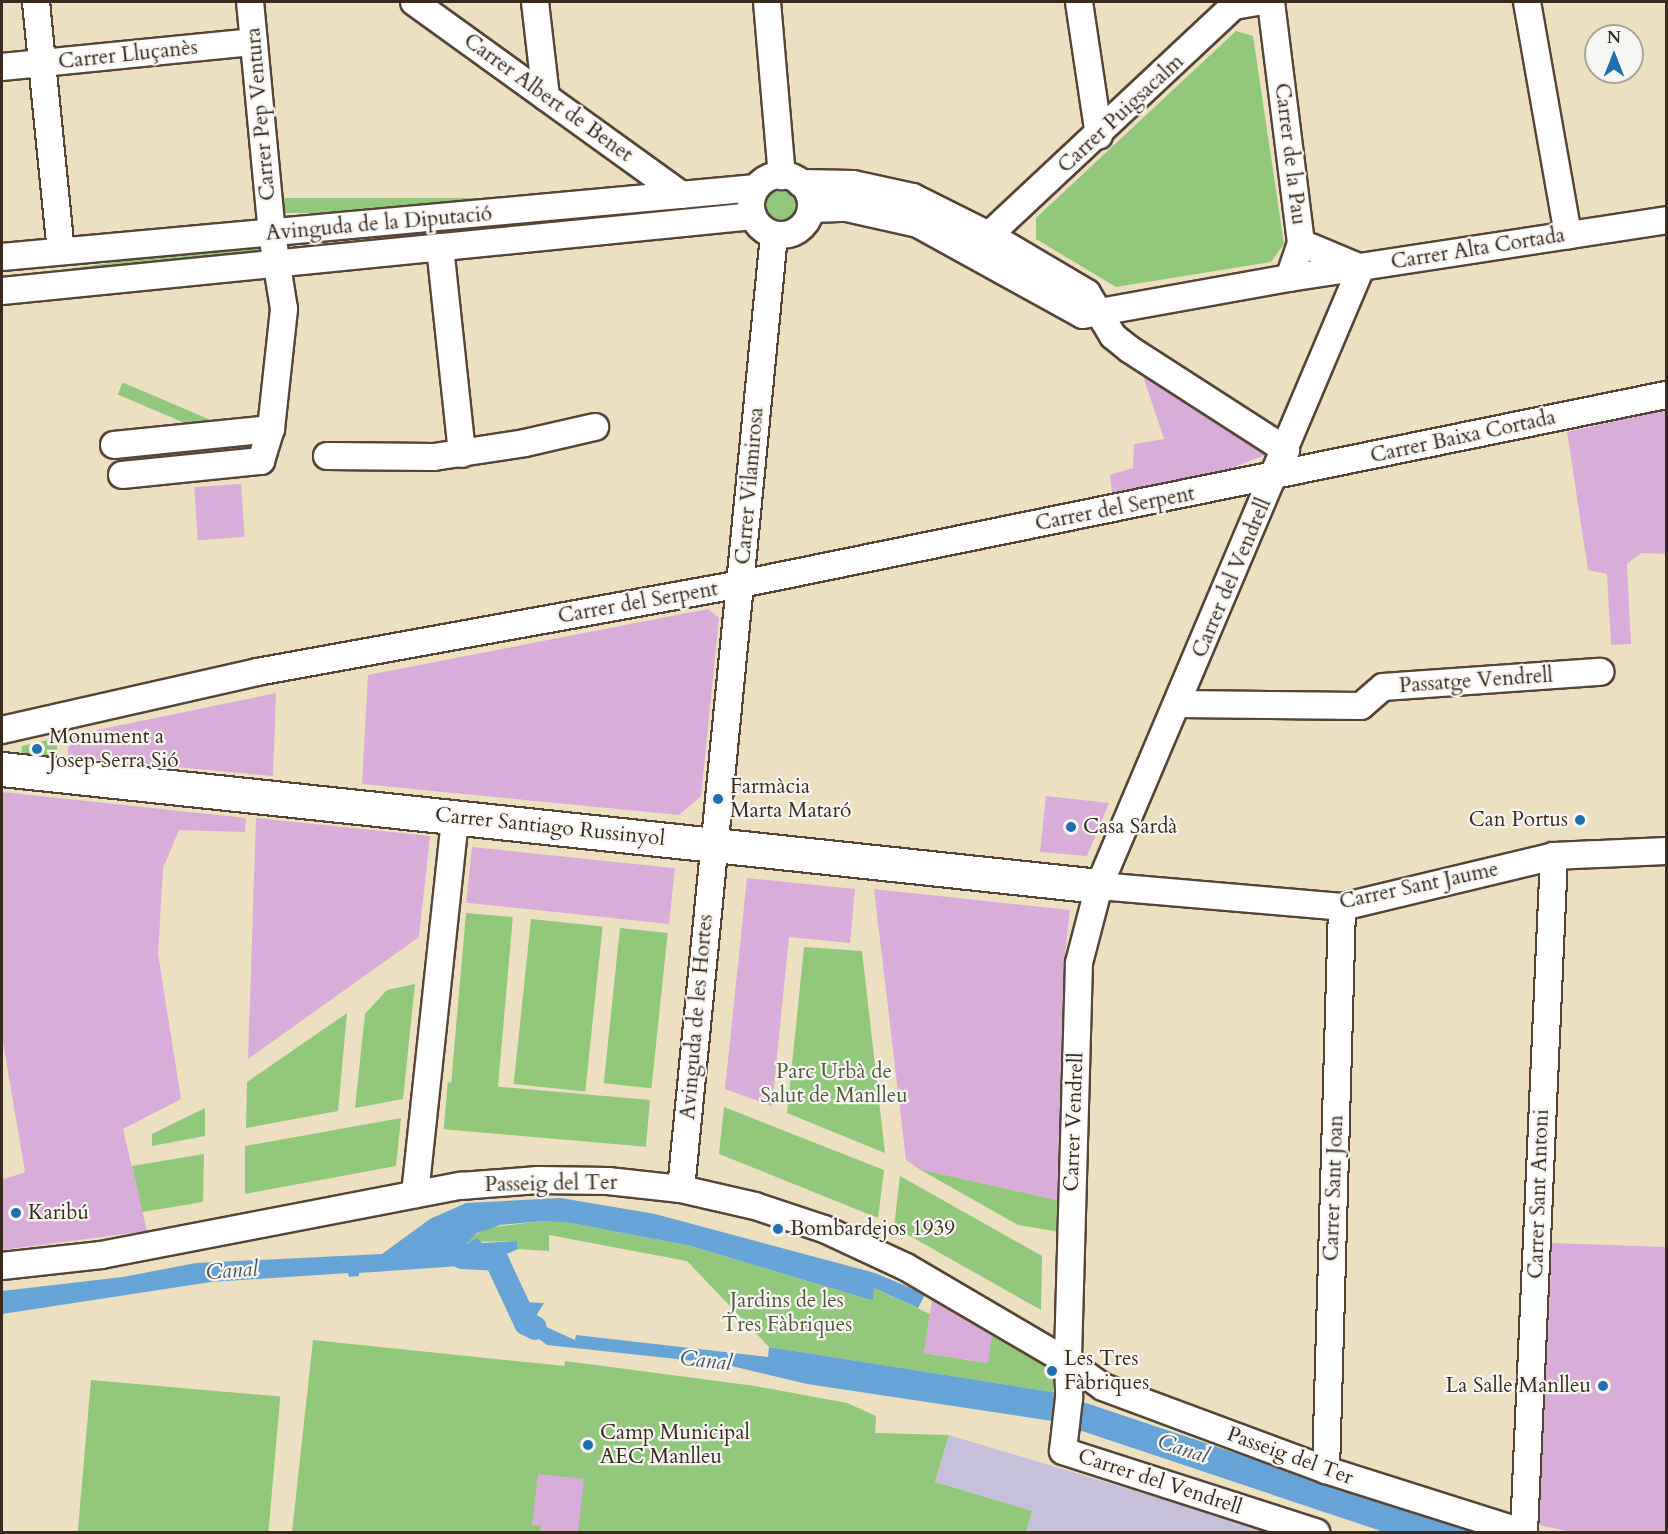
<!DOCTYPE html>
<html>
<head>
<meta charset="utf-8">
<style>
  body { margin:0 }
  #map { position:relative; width:1668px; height:1534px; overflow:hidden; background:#ece0c0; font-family:Cardo,serif }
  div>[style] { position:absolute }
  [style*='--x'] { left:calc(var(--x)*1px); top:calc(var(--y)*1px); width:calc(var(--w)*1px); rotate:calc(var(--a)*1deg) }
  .industrial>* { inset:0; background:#c6c0da }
  .green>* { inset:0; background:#92c87b; transform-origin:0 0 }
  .round { border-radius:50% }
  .water>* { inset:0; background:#66a4d8 }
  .canal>* { height:24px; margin:-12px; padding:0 12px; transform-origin:12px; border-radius:12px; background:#66a4d8 }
  .building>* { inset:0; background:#d9acda; transform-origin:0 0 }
  .roads { filter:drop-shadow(2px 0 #564536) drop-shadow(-2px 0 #564536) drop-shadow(0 2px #564536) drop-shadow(0 -2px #564536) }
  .street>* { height:26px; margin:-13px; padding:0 13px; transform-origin:13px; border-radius:13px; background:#fff }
  .street>.ring { margin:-13px; padding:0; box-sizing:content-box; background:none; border:26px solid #fff; border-radius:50% }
  .secondary>* { height:33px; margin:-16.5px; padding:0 16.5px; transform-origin:16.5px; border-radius:16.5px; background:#fff }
  .dots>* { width:16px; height:16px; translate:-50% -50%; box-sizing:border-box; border:3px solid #f6f6f2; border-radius:50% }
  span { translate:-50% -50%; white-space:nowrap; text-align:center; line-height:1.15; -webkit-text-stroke:4.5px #f6f6f2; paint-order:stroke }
  .street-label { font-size:21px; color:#3b2a1e }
  .poi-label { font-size:21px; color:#3b2a1e }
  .left { translate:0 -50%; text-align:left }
  .right { translate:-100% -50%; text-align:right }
  .park-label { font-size:21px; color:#55593a }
  .water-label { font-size:22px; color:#4a555f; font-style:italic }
  .frame { position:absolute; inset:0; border:3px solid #3b2a1e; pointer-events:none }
  .north { position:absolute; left:1584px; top:24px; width:60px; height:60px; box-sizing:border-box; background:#f6f6f2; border:2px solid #aba49d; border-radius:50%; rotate:0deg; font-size:16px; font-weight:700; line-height:24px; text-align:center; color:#3b2a1e }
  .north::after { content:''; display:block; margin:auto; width:21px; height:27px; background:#1f6fb2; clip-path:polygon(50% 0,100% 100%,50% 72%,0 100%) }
</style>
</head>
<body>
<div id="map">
  <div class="industrial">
    <div style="clip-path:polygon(949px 1435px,1272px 1532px,1026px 1532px,1032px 1511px,935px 1482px)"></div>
  </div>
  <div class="green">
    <div style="clip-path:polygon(1236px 31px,1253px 36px,1284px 244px,1271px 262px,1116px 287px,1036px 239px,1036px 218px)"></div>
    <div class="round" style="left:765px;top:188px;width:32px;height:32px"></div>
    <div style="left:731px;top:198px;width:15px;height:451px;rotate:90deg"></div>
    <div style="left:266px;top:241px;width:15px;height:265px;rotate:82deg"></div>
    <div style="left:258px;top:440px;width:13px;height:147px;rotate:113deg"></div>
    <div style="clip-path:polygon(57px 738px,57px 759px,21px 753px,22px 746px)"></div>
    <div style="left:466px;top:913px;width:47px;height:173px;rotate:5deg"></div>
    <div style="left:531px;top:919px;width:72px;height:166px;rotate:6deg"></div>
    <div style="left:620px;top:928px;width:48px;height:156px;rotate:6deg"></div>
    <div style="clip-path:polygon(804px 947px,862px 951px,885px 1153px,787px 1113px)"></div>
    <div style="clip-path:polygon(415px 984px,403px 1099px,355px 1108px,365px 1014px,387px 990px)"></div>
    <div style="clip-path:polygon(347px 1013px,338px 1111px,246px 1128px,247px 1082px)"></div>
    <div style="left:650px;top:1100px;width:47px;height:203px;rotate:95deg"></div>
    <div style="clip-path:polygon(724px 1107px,884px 1170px,878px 1218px,719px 1154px)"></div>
    <div style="clip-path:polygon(205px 1108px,205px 1136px,152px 1146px,152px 1134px)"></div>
    <div style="clip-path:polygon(401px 1118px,396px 1166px,245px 1194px,245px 1146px)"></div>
    <div style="clip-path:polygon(204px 1154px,203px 1202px,142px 1212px,132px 1166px)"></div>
    <div style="clip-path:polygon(919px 1169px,1061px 1201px,1060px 1232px,1018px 1225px)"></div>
    <div style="clip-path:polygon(900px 1176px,1042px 1256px,1041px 1310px,894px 1227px)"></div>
    <div style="clip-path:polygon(543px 1221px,571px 1223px,691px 1246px,864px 1298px,874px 1288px,930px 1314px,924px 1353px,987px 1363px,992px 1331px,1055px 1366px,1053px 1392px,769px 1347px,687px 1261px,549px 1235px,549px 1251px,518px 1249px,517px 1241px,465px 1242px,486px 1228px)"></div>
    <div style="clip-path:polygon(313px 1340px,564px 1366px,565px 1361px,755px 1386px,847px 1403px,876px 1416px,875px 1433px,949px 1435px,935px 1482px,1032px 1511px,1026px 1532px,292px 1532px)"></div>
    <div style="left:91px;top:1380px;width:190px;height:153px;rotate:5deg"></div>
  </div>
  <div class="water">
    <div style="clip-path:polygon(561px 1198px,655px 1214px,875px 1273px,925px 1294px,918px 1308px,874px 1288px,873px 1300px,864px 1298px,691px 1246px,571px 1223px,543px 1221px,500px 1225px,477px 1233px,466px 1244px,477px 1238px,482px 1243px,517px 1241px,518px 1249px,476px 1268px,474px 1265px,359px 1273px,359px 1276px,349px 1277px,348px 1273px,211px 1282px,2px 1314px,2px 1291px,123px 1277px,196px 1263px,382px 1254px,430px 1219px,466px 1203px)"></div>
    <div style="clip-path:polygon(519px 1302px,544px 1303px,533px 1321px,575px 1340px,576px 1335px,768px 1357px,769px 1347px,1053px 1392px,1471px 1532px,1384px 1532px,1052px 1421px,807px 1384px,723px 1364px,547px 1345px,514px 1320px)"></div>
  </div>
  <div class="canal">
    <div style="--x:462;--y:1257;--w:34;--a:3"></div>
    <div style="--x:496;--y:1259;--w:71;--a:64.9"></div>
    <div style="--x:526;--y:1323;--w:10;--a:29"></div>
  </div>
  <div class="building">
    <div style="clip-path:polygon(1143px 376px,1266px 455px,1265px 455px,1229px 469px,1112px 493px,1110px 475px,1133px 468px,1134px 444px,1164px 439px)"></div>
    <div style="clip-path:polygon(1666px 410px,1666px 554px,1641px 553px,1627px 564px,1631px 644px,1611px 645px,1607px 574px,1588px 570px,1567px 432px)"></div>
    <div style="left:241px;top:484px;width:53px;height:47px;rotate:86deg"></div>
    <div style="clip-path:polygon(708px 609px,719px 618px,701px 796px,679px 815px,362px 784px,368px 675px)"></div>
    <div style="clip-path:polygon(276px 693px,273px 776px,68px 757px,68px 736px)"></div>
    <div style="clip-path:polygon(2px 792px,246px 818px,245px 832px,179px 830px,163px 868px,158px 954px,181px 1099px,123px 1129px,147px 1231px,2px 1250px,2px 1180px,25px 1172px,2px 1036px)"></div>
    <div style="clip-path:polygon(1046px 796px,1109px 803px,1087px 856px,1040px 852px)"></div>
    <div style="clip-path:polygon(256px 818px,430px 836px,419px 937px,248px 1059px)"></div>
    <div style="left:472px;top:847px;width:204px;height:56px;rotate:6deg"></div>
    <div style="clip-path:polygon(747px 878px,855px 889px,850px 943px,789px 937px,772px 1106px,725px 1089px)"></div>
    <div style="clip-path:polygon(874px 889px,1070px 910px,1064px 963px,1057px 1200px,919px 1169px,906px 1160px)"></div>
    <div style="clip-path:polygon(1552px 1243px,1666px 1247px,1666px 1533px,1576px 1533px,1539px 1525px)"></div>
    <div style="clip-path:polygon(932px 1300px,992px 1335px,988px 1363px,924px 1353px)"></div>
    <div style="clip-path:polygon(538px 1474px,584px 1479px,578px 1533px,540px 1533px,541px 1525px,532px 1525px)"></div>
  </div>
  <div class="roads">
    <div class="street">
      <div style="--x:36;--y:2;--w:250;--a:84.3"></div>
      <div style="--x:414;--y:2;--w:330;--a:35.8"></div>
      <div style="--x:535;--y:2;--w:96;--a:83.4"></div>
      <div style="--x:767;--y:2;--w:175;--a:85.1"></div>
      <div style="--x:1079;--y:2;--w:135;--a:81.5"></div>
      <div style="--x:1527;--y:2;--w:237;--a:80"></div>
      <div style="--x:2;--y:67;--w:253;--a:-5.7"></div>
      <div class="ring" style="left:751px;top:175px;width:34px;height:34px"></div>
      <div style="--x:800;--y:183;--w:53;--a:1.1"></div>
      <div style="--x:853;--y:184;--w:61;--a:12.2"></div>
      <div style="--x:913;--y:197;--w:85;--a:26.6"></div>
      <div style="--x:989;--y:235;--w:114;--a:30.6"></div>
      <div style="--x:1087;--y:293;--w:50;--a:58.8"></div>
      <div style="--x:1113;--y:336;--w:21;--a:39"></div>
      <div style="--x:1129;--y:349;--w:187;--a:32.8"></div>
      <div style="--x:811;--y:209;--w:36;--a:-2"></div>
      <div style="--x:847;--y:208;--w:73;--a:12.7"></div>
      <div style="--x:918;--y:224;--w:188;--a:28.9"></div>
      <div style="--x:1083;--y:315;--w:209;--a:-10.2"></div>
      <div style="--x:1289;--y:278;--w:37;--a:-71"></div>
      <div style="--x:1301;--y:243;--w:243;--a:-97.1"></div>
      <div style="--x:989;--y:235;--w:335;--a:-43.1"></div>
      <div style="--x:1234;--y:6;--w:22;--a:-10"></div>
      <div style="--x:1301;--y:243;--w:65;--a:22.6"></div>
      <div style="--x:440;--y:247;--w:208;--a:83.9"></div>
      <div style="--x:2;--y:257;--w:757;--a:-5.23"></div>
      <div style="--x:1361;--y:268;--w:671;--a:112.97"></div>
      <div style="--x:1099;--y:886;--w:80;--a:104.6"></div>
      <div style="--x:1079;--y:963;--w:399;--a:91.6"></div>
      <div style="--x:1068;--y:1362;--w:43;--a:35.5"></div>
      <div style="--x:1103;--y:1387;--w:238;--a:20.4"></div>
      <div style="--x:1326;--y:1470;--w:205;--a:17.6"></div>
      <div style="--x:1289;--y:278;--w:381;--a:-8.7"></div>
      <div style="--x:2;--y:291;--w:755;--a:-5.7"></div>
      <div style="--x:114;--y:445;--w:158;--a:-5.8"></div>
      <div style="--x:327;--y:456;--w:107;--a:0.5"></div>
      <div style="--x:434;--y:457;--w:92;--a:-8.7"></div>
      <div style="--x:525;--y:443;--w:72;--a:-12.9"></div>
      <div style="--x:122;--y:475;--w:140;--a:-5.8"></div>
      <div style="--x:261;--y:461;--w:34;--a:-73"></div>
      <div style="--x:271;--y:429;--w:121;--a:-83.8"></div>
      <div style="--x:284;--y:309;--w:76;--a:-99.1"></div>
      <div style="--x:272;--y:234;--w:233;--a:-95.4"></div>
      <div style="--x:1179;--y:704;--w:182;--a:0.6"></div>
      <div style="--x:1361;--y:706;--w:29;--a:-41"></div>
      <div style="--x:1383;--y:687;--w:218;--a:-4"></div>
      <div style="--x:2;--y:730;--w:262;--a:-12.8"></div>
      <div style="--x:257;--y:672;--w:492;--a:-10.3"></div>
      <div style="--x:741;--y:584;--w:944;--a:-11.55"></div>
      <div style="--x:1099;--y:886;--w:244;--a:4.9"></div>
      <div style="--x:1342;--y:907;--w:218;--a:-13.5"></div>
      <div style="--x:1554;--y:856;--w:112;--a:-2.6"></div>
      <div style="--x:681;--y:1189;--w:959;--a:-84.43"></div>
      <div style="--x:415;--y:1194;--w:379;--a:-83.9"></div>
      <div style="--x:2;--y:1266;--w:100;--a:-6.3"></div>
      <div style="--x:101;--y:1255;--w:367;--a:-10.9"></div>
      <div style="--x:461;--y:1186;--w:77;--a:-4.5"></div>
      <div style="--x:538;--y:1180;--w:70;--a:0.8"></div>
      <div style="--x:608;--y:1181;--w:73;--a:6.3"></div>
      <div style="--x:681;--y:1189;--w:76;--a:12.9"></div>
      <div style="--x:755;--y:1206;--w:73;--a:18.4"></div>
      <div style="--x:824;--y:1229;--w:90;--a:24.9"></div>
      <div style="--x:906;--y:1267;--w:188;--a:30.4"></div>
      <div style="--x:1068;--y:1362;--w:36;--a:88"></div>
      <div style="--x:1069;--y:1398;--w:53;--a:96.5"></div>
      <div style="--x:1063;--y:1451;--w:266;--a:17.8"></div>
      <div style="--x:1326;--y:1470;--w:563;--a:-88.37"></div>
      <div style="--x:1524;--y:1532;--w:677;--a:-87.46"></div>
    </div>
    <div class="secondary">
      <div style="--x:2;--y:769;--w:1103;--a:6.09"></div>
    </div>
  </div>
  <div class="dots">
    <div style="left:37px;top:749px;background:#1f6fb2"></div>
    <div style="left:718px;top:799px;background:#1f6fb2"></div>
    <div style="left:1580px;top:820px;background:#1f6fb2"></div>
    <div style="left:1071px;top:827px;background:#1f6fb2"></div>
    <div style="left:16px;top:1213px;background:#1f6fb2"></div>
    <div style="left:778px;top:1229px;background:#1f6fb2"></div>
    <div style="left:1052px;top:1371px;background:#1f6fb2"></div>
    <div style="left:1603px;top:1386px;background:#1f6fb2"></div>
    <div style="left:588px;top:1445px;background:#1f6fb2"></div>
  </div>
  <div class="street-label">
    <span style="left:128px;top:55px;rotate:-6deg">Carrer Lluçanès</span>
    <span style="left:548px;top:98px;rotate:36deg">Carrer Albert de Benet</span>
    <span style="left:261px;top:114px;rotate:-95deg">Carrer Pep Ventura</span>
    <span style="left:1121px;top:114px;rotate:-43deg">Carrer Puigsacalm</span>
    <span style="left:1290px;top:154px;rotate:83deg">Carrer de la Pau</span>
    <span style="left:379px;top:224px;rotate:-5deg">Avinguda de la Diputació</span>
    <span style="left:1478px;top:249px;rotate:-9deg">Carrer Alta Cortada</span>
    <span style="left:1463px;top:437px;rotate:-12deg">Carrer Baixa Cortada</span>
    <span style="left:750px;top:486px;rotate:-85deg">Carrer Vilamirosa</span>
    <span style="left:1115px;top:509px;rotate:-11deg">Carrer del Serpent</span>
    <span style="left:1232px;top:578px;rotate:-67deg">Carrer del Vendrell</span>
    <span style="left:638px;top:603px;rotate:-10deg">Carrer del Serpent</span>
    <span style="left:1476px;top:681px;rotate:-4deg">Passatge Vendrell</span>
    <span style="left:550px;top:827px;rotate:6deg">Carrer Santiago Russinyol</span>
    <span style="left:1419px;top:886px;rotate:-12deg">Carrer Sant Jaume</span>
    <span style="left:697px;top:1017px;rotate:-85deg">Avinguda de les Hortes</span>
    <span style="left:1074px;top:1122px;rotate:-88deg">Carrer Vendrell</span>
    <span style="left:551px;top:1184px;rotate:-1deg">Passeig del Ter</span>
    <span style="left:1334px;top:1188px;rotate:-88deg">Carrer Sant Joan</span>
    <span style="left:1539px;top:1194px;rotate:-88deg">Carrer Sant Antoni</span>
    <span style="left:1290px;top:1456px;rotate:20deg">Passeig del Ter</span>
    <span style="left:1160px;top:1482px;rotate:18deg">Carrer del Vendrell</span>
  </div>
  <div class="poi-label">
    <span class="left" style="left:49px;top:749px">Monument a<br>Josep Serra Sió</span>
    <span class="left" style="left:730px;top:799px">Farmàcia<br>Marta Mataró</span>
    <span class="right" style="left:1568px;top:820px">Can Portus</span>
    <span class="left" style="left:1083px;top:827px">Casa Sardà</span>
    <span class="left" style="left:28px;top:1213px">Karibú</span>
    <span class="left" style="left:790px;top:1229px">Bombardejos 1939</span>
    <span class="left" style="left:1064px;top:1371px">Les Tres<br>Fàbriques</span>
    <span class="right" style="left:1591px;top:1386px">La Salle Manlleu</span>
    <span class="left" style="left:600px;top:1445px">Camp Municipal<br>AEC Manlleu</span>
  </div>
  <div class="park-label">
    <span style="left:834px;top:1084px">Parc Urbà de<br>Salut de Manlleu</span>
    <span style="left:787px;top:1313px">Jardins de les<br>Tres Fàbriques</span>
  </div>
  <div class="water-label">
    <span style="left:232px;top:1271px;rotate:-4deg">Canal</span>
    <span style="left:706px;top:1361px;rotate:6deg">Canal</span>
    <span style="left:1183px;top:1449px;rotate:18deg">Canal</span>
  </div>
  <div class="frame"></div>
  <div class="north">N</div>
</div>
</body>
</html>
